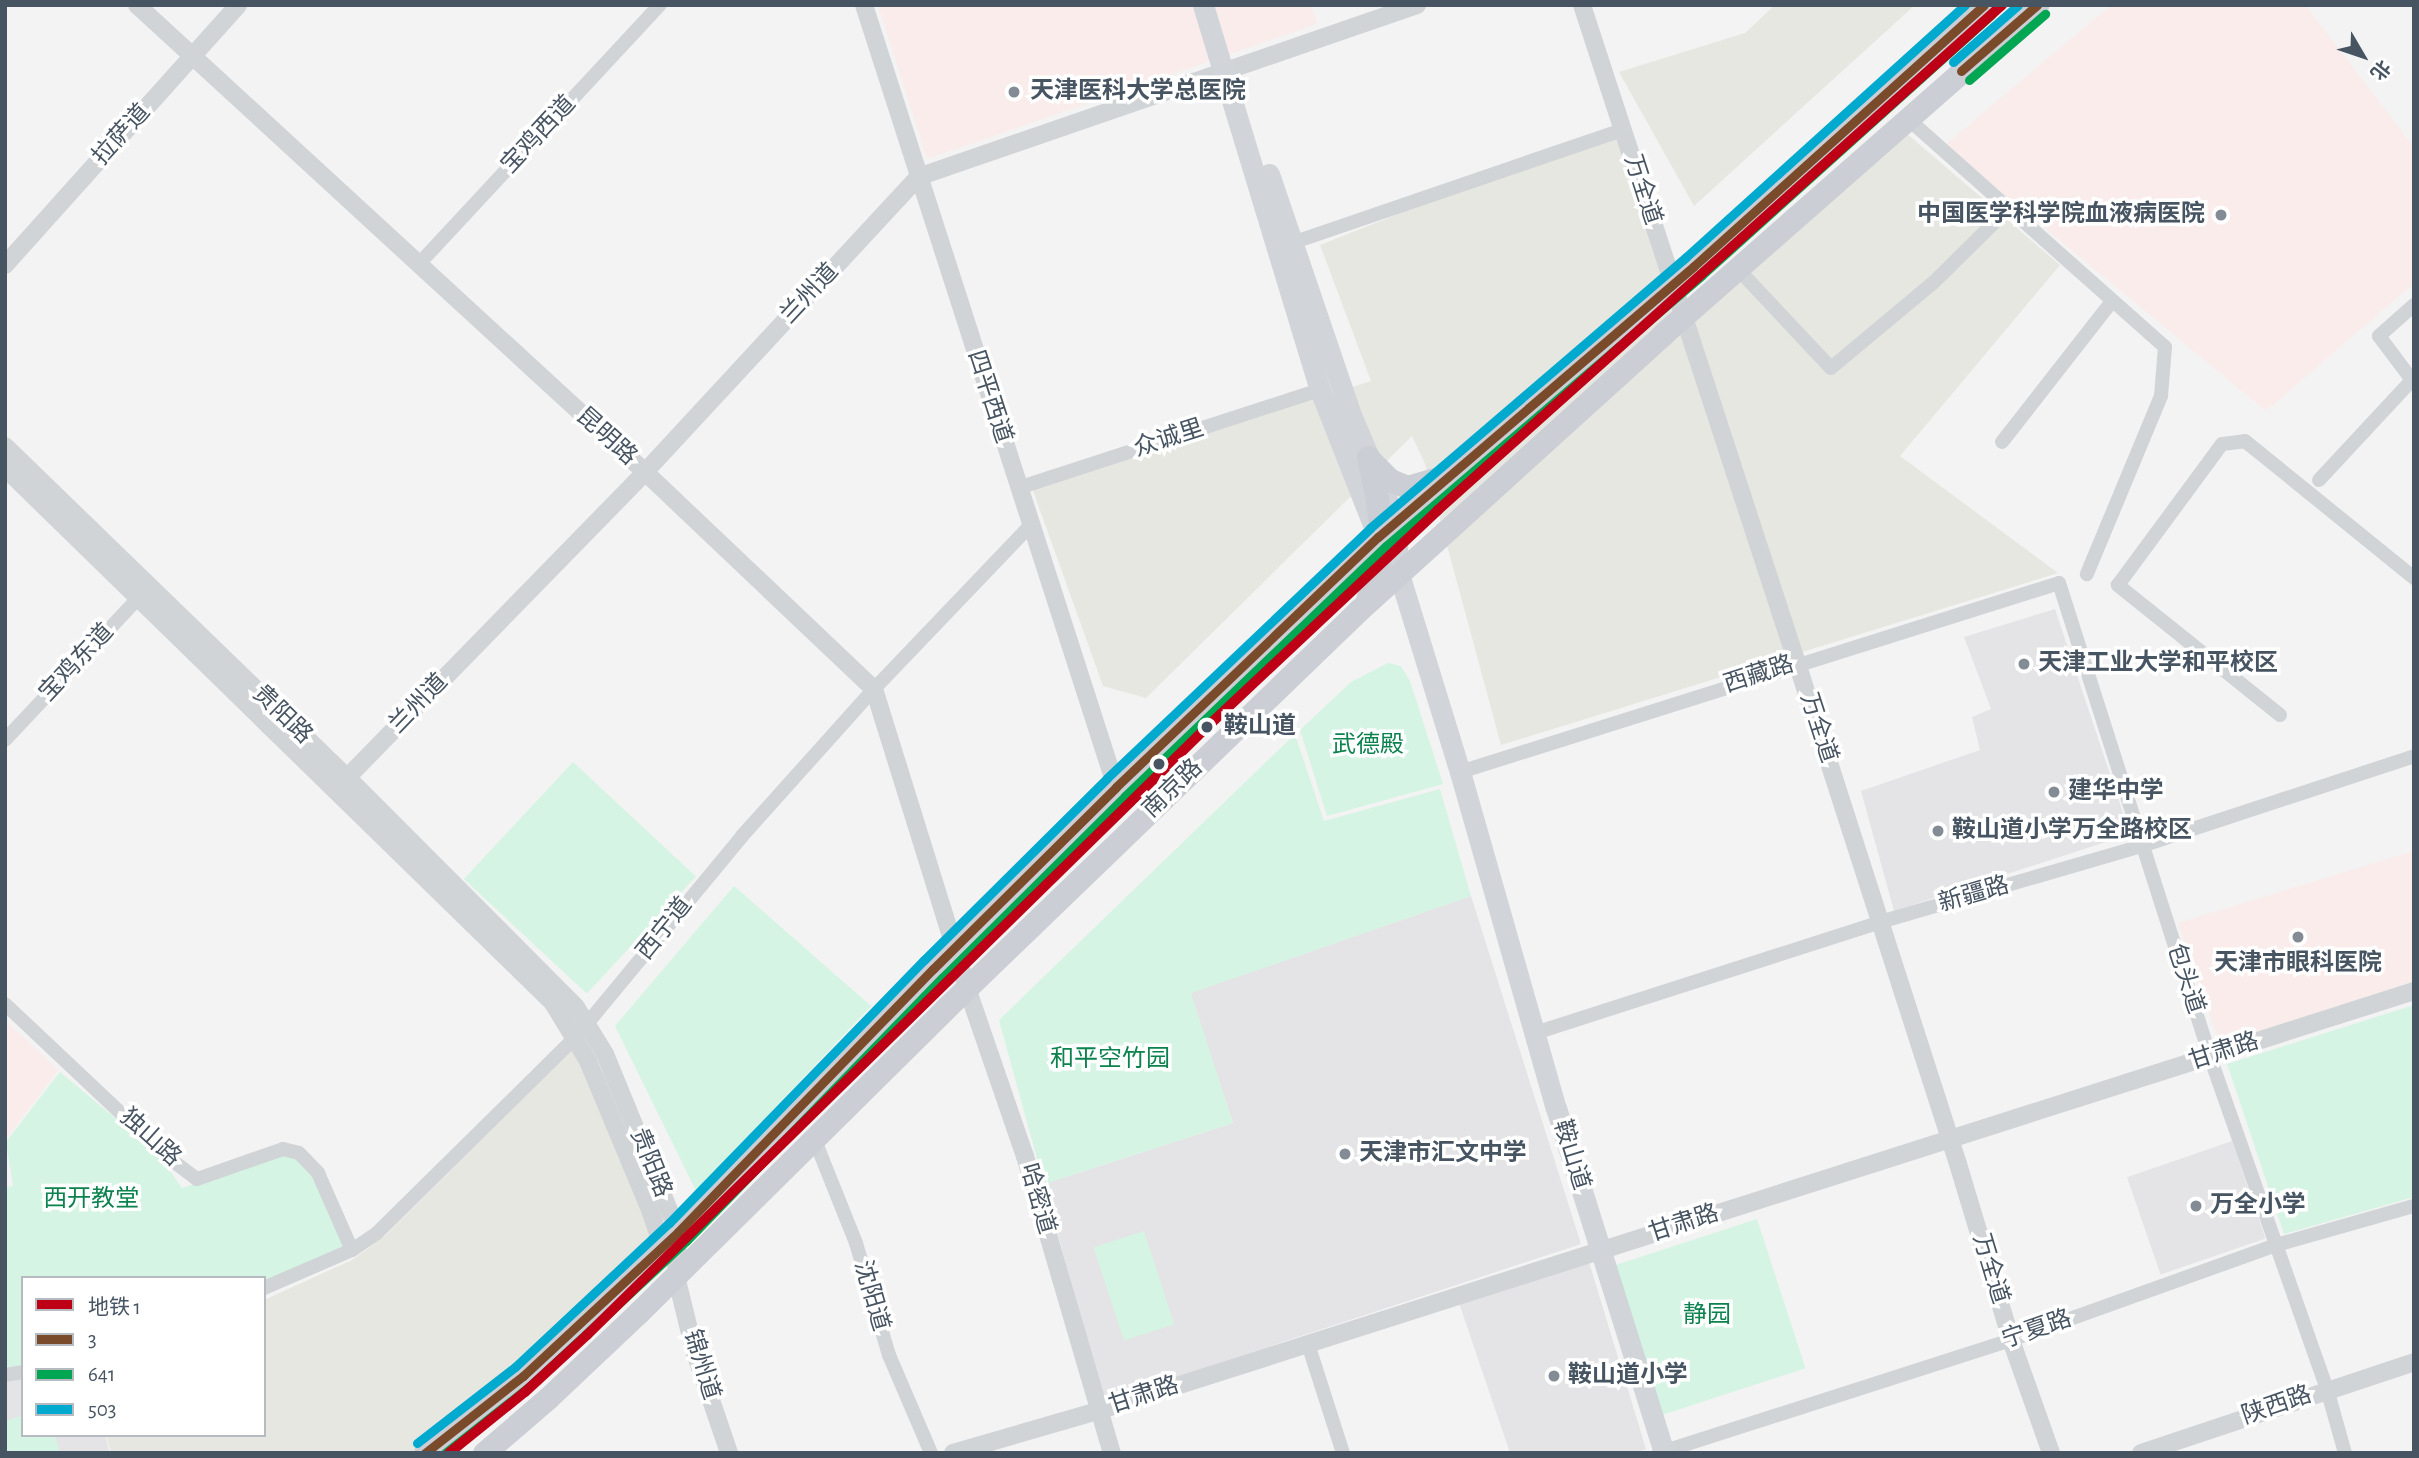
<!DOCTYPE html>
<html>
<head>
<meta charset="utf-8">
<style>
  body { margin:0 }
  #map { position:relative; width:2419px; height:1458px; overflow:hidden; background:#f3f3f3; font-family:"Alegreya Sans","Noto Sans SC",sans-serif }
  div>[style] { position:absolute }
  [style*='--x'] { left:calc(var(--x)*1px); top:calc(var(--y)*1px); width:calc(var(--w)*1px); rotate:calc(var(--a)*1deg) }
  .commercial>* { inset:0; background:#e7e7e1 }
  .education>* { inset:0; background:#e4e4e6; transform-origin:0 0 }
  .medical>* { inset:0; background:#f9ecea }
  .green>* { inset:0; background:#d5f4e3; transform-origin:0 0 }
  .minor>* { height:14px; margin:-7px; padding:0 7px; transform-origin:7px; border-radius:7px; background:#d1d4d7 }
  .tertiary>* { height:18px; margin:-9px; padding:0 9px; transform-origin:9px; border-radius:9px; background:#d1d4d7 }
  .secondary>* { height:21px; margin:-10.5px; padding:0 10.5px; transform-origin:10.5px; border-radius:10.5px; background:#d1d4d8 }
  .primary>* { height:23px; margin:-11.5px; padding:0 11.5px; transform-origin:11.5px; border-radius:11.5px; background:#cbced4 }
  .bus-1>* { height:9px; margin:-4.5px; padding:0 4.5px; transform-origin:4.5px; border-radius:4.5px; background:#7a4b2a }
  .bus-2>* { height:9px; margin:-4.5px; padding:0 4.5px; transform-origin:4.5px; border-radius:4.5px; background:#00a651 }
  .bus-3>* { height:9px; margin:-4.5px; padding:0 4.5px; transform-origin:4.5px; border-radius:4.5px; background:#00a9ce }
  .metro-1>* { height:10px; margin:-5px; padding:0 5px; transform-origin:5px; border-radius:5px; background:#bd0016 }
  .dots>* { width:19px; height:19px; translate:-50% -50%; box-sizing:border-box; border:4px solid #fff; border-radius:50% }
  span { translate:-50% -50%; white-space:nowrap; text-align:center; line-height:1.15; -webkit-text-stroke:7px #fff; paint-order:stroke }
  .poi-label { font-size:24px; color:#475462; font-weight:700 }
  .left { translate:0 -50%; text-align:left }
  .right { translate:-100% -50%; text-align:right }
  .street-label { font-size:24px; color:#475462 }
  .stop-label { font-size:24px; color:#475462; font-weight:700 }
  .park-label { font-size:24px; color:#0c824e }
  .frame { position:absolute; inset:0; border:7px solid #475462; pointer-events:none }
  .legend { position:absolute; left:21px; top:1276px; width:245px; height:161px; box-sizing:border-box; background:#fff; border:2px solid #b5bbc0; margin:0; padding:9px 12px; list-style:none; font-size:21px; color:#475462 }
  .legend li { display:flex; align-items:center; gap:14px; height:35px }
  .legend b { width:35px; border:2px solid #b5bbc0 }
  .north { position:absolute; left:2328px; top:21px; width:70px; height:70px; -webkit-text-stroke:5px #fff; paint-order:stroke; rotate:129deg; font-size:19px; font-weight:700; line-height:28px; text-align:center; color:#475462 }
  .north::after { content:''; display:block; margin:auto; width:24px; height:32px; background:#475462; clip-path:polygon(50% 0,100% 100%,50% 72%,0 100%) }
</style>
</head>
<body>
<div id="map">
  <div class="commercial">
    <div style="clip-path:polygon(1775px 5px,1915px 5px,1694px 206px,1619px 72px,1745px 33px)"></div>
    <div style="clip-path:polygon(1616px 127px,1680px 327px,1905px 132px,2060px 265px,1900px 456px,2058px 573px,1501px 745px,1425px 464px,1412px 436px,1146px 698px,1103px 686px,1032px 488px,1371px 381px,1320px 245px)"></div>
    <div style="clip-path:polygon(574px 1048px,607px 1076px,662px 1210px,662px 1236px,470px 1414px,449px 1453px,111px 1453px,106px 1435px,264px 1435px,264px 1300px,352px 1260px,385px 1236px)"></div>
  </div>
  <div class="education">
    <div style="clip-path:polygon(2055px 609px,2130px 834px,1894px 911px,1861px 791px,1980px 750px,1972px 717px,1991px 709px,1964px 637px)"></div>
    <div style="clip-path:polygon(1471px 896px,1581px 1244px,1104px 1401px,1044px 1184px,1233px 1123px,1190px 993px)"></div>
    <div style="left:2232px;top:1141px;width:103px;height:111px;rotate:71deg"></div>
    <div style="clip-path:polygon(1589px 1262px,1646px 1449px,1634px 1453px,1510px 1453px,1459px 1303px)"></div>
    <div style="clip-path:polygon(23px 1378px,23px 1435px,105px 1435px,110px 1453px,5px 1453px,5px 1382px)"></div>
  </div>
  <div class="medical">
    <div style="clip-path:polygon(878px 5px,1311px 5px,1317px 24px,927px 159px)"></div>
    <div style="clip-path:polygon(2111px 5px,2305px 5px,2414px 147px,2414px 283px,2266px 411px,1945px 145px)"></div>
    <div style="clip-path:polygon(2414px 851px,2414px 981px,2220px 1044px,2178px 923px)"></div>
    <div style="clip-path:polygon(5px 1020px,58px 1070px,5px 1140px)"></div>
  </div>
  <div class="green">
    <div style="clip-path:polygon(1388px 663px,1401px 666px,1410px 681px,1443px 784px,1327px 816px,1300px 730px,1351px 682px)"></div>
    <div style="clip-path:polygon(1295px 734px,1324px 821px,1440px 789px,1471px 896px,1191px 993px,1233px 1123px,1044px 1184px,999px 1020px)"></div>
    <div style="left:573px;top:762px;width:168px;height:160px;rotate:43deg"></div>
    <div style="clip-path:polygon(734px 886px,871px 1006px,696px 1191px,615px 1026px)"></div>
    <div style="clip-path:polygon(2414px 1005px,2414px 1197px,2284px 1234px,2227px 1064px)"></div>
    <div style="clip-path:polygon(60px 1072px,158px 1154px,182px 1188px,284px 1153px,299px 1156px,316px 1175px,346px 1247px,264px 1283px,264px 1278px,23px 1278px,23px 1366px,5px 1369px,5px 1188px,13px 1186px,6px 1142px)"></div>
    <div style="left:1757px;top:1219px;width:157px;height:155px;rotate:72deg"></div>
    <div style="left:1144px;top:1231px;width:98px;height:53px;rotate:72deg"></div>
    <div style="clip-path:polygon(23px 1415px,23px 1435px,55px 1435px,60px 1452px,5px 1453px,5px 1421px)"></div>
  </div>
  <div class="minor">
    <div style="--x:1907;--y:118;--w:345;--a:41.6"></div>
    <div style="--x:2165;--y:347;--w:49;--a:94.7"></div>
    <div style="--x:2161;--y:396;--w:193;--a:112.6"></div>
    <div style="--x:1286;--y:245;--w:355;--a:-18.9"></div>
    <div style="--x:418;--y:265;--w:355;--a:-47.1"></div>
    <div style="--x:1737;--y:268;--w:137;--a:46.8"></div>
    <div style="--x:1831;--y:368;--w:134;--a:-39.9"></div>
    <div style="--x:1934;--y:282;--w:104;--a:-44.6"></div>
    <div style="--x:2002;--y:442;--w:179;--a:-52"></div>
    <div style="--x:2319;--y:480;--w:137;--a:-47.1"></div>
    <div style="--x:2412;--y:380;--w:55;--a:-126.9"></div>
    <div style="--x:2379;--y:336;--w:47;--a:-41.5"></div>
    <div style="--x:1018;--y:488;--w:318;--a:-18"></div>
    <div style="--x:2280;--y:715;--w:208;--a:-141.3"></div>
    <div style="--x:2118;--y:585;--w:175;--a:-53.6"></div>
    <div style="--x:2222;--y:444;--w:23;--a:-7"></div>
    <div style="--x:2245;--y:441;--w:218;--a:39"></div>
    <div style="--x:5;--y:740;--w:202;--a:-46.8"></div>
    <div style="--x:1460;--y:772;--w:628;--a:-17.51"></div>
    <div style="--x:2059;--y:583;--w:497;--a:72.3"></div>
    <div style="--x:2210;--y:1057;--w:352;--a:70.6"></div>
    <div style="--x:2327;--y:1389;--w:66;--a:74.3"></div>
    <div style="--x:5;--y:1004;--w:220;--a:43.3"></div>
    <div style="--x:165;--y:1155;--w:40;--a:37"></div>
    <div style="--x:197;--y:1179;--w:91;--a:-19.2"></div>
    <div style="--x:283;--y:1149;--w:16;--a:14"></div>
    <div style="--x:299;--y:1153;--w:28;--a:46"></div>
    <div style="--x:318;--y:1173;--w:84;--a:66.2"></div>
    <div style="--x:1535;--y:1033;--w:362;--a:-17.8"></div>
    <div style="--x:1880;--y:922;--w:272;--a:-16.2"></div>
    <div style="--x:2141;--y:846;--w:287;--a:-18.2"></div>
    <div style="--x:814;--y:1138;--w:113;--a:68.2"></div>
    <div style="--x:856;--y:1243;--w:117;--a:73.6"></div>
    <div style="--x:889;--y:1355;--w:107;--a:66.8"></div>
    <div style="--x:264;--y:1288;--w:96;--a:-23.4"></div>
    <div style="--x:352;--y:1250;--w:30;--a:-34"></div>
    <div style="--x:377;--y:1233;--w:279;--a:-44.6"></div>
    <div style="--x:576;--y:1037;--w:261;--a:-50.4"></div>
    <div style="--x:742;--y:836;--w:198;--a:-48.1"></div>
    <div style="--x:874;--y:689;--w:226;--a:-46.3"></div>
    <div style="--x:1308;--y:1344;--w:114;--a:72.2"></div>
    <div style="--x:5;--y:1375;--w:18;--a:-9"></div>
    <div style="--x:1659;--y:1453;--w:370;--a:-17.8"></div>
    <div style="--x:2011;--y:1340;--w:282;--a:-19.7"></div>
    <div style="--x:2276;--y:1245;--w:143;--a:-15.8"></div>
  </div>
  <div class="tertiary">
    <div style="--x:137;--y:5;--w:690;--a:42.59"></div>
    <div style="--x:645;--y:472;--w:315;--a:43.5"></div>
    <div style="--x:874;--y:689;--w:313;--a:72.7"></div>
    <div style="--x:967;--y:988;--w:178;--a:71"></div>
    <div style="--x:1025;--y:1156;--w:309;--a:73.7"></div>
    <div style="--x:864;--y:5;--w:822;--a:72.14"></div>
    <div style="--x:1582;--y:5;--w:692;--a:71.91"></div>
    <div style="--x:1797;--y:663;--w:526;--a:72.18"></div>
    <div style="--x:1958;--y:1164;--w:184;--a:73.2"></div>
    <div style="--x:2011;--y:1340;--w:120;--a:70.5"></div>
    <div style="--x:5;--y:265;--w:349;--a:-48.1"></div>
    <div style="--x:5;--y:446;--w:477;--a:44.1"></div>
    <div style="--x:348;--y:778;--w:323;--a:45.1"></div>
    <div style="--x:576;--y:1007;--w:55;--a:58.3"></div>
    <div style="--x:605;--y:1054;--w:192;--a:67.7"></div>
    <div style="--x:678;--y:1232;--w:44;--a:92.6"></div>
    <div style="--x:676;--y:1276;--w:76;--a:76.3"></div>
    <div style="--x:694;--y:1350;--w:109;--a:71.2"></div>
    <div style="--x:5;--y:468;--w:766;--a:44.31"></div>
    <div style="--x:553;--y:1003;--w:68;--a:58.9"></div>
    <div style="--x:588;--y:1061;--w:161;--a:67.4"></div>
    <div style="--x:650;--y:1210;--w:50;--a:71.2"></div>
    <div style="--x:335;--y:790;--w:444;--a:-45.7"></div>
    <div style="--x:645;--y:472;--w:402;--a:-47.2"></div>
    <div style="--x:918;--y:177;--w:528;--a:-19.02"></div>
    <div style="--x:953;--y:1453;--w:151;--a:-16.2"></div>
    <div style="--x:1098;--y:1411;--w:1381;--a:-17.7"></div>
    <div style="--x:2141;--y:1453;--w:288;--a:-18.4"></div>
  </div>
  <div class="secondary">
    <div style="--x:1203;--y:5;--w:402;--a:73.1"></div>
    <div style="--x:1320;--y:390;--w:158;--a:68.5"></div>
    <div style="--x:1378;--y:537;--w:43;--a:60.4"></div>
    <div style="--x:1399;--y:574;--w:207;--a:72.9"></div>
    <div style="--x:1460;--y:772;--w:349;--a:74.1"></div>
    <div style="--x:1556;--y:1108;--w:362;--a:72.6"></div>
    <div style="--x:1269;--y:174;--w:255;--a:71.2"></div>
    <div style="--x:1351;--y:415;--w:115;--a:67"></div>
    <div style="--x:1396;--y:521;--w:49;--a:87.7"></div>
  </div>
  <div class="primary">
    <div style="--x:1369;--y:459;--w:30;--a:45"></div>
    <div style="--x:1390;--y:480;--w:18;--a:22"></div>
    <div style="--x:1407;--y:487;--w:35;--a:-16"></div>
    <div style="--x:1367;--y:599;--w:23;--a:-65"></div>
    <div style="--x:1377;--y:578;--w:35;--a:-82"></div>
    <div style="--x:1382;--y:543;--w:43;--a:-96.6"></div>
    <div style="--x:1377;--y:500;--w:44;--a:-101.8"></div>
    <div style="--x:425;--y:1453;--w:125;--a:-38.2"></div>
    <div style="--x:523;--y:1376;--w:212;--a:-42.9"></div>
    <div style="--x:678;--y:1232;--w:366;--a:-45.9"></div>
    <div style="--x:933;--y:969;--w:258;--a:-44.8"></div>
    <div style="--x:1116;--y:787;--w:362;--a:-43.7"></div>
    <div style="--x:1378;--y:537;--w:416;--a:-40.6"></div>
    <div style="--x:1694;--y:266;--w:390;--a:-42"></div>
    <div style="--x:484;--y:1453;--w:84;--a:-40.7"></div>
    <div style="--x:548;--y:1398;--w:125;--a:-43.4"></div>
    <div style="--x:639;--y:1312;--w:431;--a:-44.7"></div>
    <div style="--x:945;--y:1009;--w:575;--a:-43.94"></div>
    <div style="--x:1359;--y:610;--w:411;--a:-42.2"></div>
    <div style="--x:1663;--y:334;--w:498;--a:-41.3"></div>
  </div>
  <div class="bus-1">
    <div style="--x:1961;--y:71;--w:101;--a:-41"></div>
    <div style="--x:425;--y:1453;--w:125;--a:-38.2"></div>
    <div style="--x:523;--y:1376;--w:212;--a:-42.9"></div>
    <div style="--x:678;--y:1232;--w:366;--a:-45.9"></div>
    <div style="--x:933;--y:969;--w:258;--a:-44.8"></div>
    <div style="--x:1116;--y:787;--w:362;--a:-43.7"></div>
    <div style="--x:1378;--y:537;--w:416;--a:-40.6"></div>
    <div style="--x:1694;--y:266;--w:390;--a:-42"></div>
  </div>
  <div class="bus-2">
    <div style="--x:1969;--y:80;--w:101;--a:-41"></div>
    <div style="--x:445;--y:1453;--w:110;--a:-38.3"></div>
    <div style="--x:531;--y:1385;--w:212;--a:-42.9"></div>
    <div style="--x:686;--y:1241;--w:367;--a:-45.8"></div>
    <div style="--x:942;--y:978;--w:258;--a:-44.8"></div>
    <div style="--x:1125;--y:796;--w:361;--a:-43.8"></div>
    <div style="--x:1386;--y:546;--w:416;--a:-40.6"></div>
    <div style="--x:1702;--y:275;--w:390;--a:-42"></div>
  </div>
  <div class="bus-3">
    <div style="--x:1953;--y:62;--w:86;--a:-41.2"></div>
    <div style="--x:417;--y:1443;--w:124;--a:-37.8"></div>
    <div style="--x:515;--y:1367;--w:211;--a:-43.1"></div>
    <div style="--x:669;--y:1223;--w:366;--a:-45.9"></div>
    <div style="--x:924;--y:960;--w:258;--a:-44.8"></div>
    <div style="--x:1107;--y:778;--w:363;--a:-43.5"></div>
    <div style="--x:1370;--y:528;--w:416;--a:-40.6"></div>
    <div style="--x:1686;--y:257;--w:376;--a:-42.1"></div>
  </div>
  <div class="metro-1">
    <div style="--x:449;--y:1453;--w:97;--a:-38.8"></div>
    <div style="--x:525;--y:1392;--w:84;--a:-42.6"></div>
    <div style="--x:587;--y:1335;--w:868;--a:-44.44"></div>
    <div style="--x:1207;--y:727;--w:317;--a:-43.2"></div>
    <div style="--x:1438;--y:510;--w:757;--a:-41.84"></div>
  </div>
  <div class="dots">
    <div style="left:1014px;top:92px;background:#838c95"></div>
    <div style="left:2221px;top:215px;background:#838c95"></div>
    <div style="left:2024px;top:664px;background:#838c95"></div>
    <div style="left:1207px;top:727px;background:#475462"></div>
    <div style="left:1159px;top:764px;background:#475462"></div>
    <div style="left:2054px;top:792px;background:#838c95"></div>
    <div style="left:1938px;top:831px;background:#838c95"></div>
    <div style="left:2298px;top:937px;background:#838c95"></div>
    <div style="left:1345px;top:1154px;background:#838c95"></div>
    <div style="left:2196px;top:1206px;background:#838c95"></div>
    <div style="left:1554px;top:1376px;background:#838c95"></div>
  </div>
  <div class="poi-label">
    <span class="left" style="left:1030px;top:92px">天津医科大学总医院</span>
    <span class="right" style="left:2205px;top:215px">中国医学科学院血液病医院</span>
    <span class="left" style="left:2038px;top:664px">天津工业大学和平校区</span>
    <span class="left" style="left:2068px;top:792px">建华中学</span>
    <span class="left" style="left:1952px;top:831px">鞍山道小学万全路校区</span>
    <span style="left:2298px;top:964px">天津市眼科医院</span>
    <span class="left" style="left:1359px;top:1154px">天津市汇文中学</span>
    <span class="left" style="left:2210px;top:1206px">万全小学</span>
    <span class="left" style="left:1568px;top:1376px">鞍山道小学</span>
  </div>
  <div class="street-label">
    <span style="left:122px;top:135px;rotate:-48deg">拉萨道</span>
    <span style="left:539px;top:135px;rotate:-47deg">宝鸡西道</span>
    <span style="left:1642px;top:190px;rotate:72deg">万全道</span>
    <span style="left:810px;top:294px;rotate:-47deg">兰州道</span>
    <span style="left:989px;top:397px;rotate:72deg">四平西道</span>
    <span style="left:606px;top:437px;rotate:42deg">昆明路</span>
    <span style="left:1169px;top:439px;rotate:-18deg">众诚里</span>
    <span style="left:77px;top:663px;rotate:-47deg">宝鸡东道</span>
    <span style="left:1759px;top:675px;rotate:-18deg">西藏路</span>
    <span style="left:419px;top:704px;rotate:-46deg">兰州道</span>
    <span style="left:282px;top:715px;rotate:44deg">贵阳路</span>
    <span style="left:1818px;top:728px;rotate:72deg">万全道</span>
    <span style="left:1173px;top:789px;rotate:-44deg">南京路</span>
    <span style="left:1974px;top:895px;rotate:-16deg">新疆路</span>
    <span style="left:665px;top:929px;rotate:-51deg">西宁道</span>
    <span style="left:2185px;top:979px;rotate:72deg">包头道</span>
    <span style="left:2224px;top:1052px;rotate:-18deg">甘肃路</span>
    <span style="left:150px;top:1138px;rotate:42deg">独山路</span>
    <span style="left:1571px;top:1155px;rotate:73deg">鞍山道</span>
    <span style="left:650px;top:1163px;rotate:68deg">贵阳路</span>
    <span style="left:1037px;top:1199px;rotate:74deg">哈密道</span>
    <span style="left:1684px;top:1224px;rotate:-18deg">甘肃路</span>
    <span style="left:1990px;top:1269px;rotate:73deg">万全道</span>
    <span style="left:871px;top:1296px;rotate:74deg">沈阳道</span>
    <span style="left:2037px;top:1330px;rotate:-19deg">宁夏路</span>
    <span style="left:701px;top:1365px;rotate:73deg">锦州道</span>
    <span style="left:1144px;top:1396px;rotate:-18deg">甘肃路</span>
    <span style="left:2277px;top:1406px;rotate:-19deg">陕西路</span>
  </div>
  <div class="stop-label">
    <span class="left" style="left:1224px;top:727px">鞍山道</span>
  </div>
  <div class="park-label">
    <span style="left:1368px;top:746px">武德殿</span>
    <span style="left:1110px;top:1060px">和平空竹园</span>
    <span style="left:91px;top:1200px">西开教堂</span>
    <span style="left:1707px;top:1316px">静园</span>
  </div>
  <div class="frame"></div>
  <ul class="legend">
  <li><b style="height:9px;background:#bd0016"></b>地铁 1</li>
  <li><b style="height:9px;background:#7a4b2a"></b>3</li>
  <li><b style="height:9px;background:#00a651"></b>641</li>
  <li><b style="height:9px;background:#00a9ce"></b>503</li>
  </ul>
  <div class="north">北</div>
</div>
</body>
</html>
